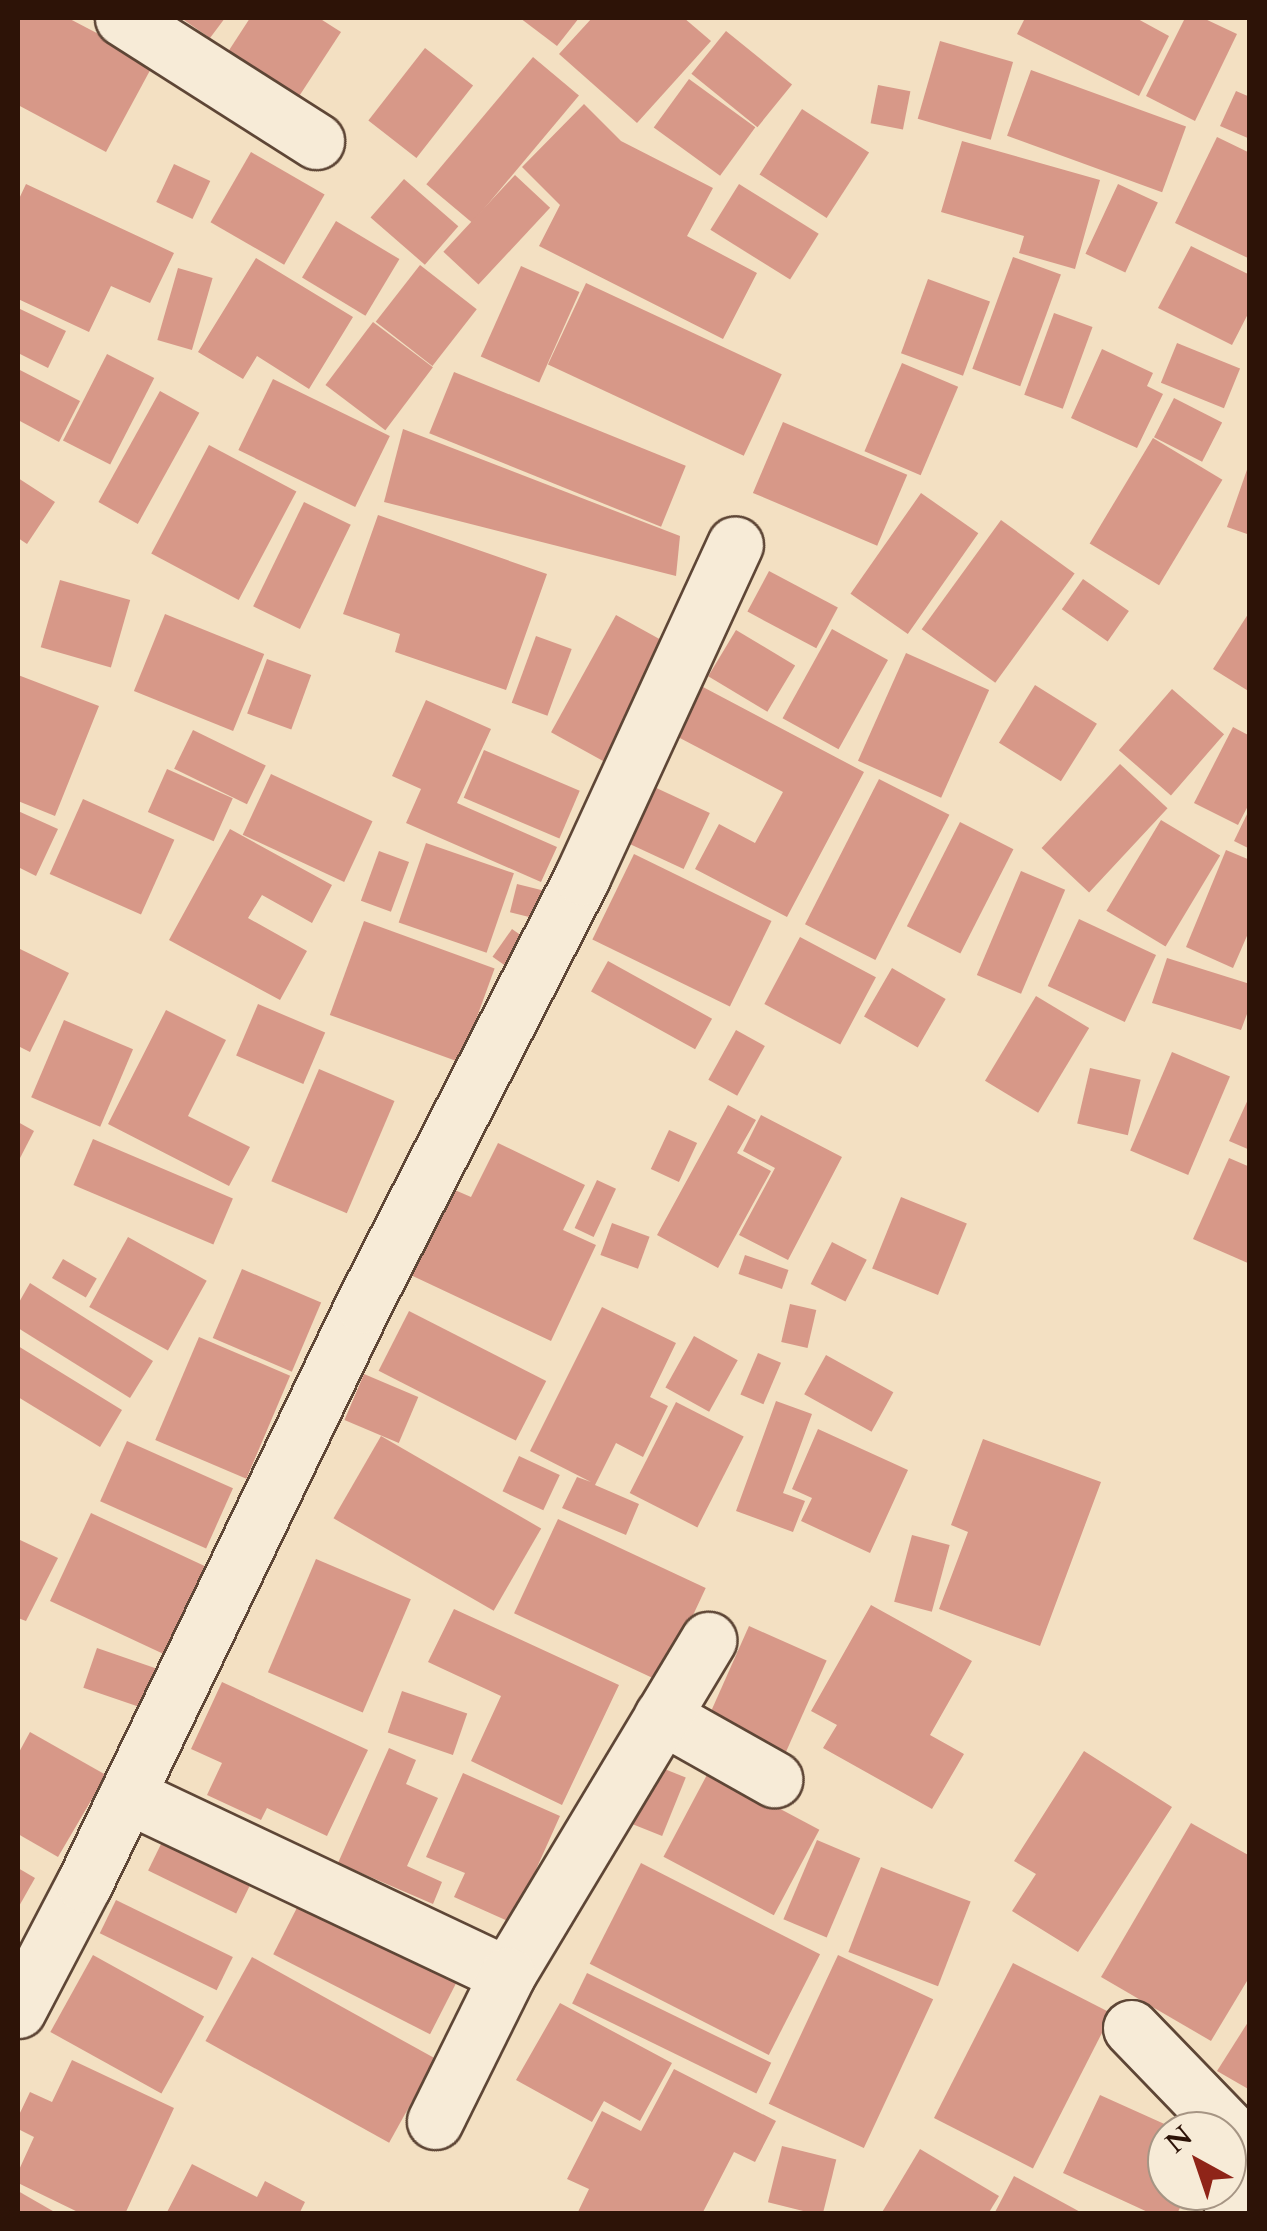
<!DOCTYPE html>
<html>
<head>
<meta charset="utf-8">
<style>
  body { margin:0 }
  #map { position:relative; width:1267px; height:2231px; overflow:hidden; background:#f3e0c2; font-family:Cardo,serif }
  div>[style] { position:absolute }
  [style*='--x'] { left:calc(var(--x)*1px); top:calc(var(--y)*1px); width:calc(var(--w)*1px); rotate:calc(var(--a)*1deg) }
  .building>* { inset:0; background:#d79888; transform-origin:0 0 }
  .roads { filter:drop-shadow(2px 0 #5e4636) drop-shadow(-2px 0 #5e4636) drop-shadow(0 2px #5e4636) drop-shadow(0 -2px #5e4636) }
  .minor>* { height:55px; margin:-27.5px; padding:0 27.5px; transform-origin:27.5px; border-radius:27.5px; background:#f7ebd7 }
  span { translate:-50% -50%; white-space:nowrap; text-align:center; line-height:1.15; -webkit-text-stroke:8px #f7ebd7; paint-order:stroke }
  .frame { position:absolute; inset:0; border:20px solid #2d1307; pointer-events:none }
  .north { position:absolute; left:1147px; top:2111px; width:100px; height:100px; box-sizing:border-box; background:#f7ebd7; border:2px solid #a69584; border-radius:50%; rotate:320deg; font-size:28px; font-weight:700; line-height:40px; text-align:center; color:#2d1307 }
  .north::after { content:''; display:block; margin:auto; width:35px; height:45px; background:#8f2418; clip-path:polygon(50% 0,100% 100%,50% 72%,0 100%) }
</style>
</head>
<body>
<div id="map">
  <div class="building">
    <div style="clip-path:polygon(18px 18px,68px 18px,154px 63px,106px 152px,18px 105px)"></div>
    <div style="clip-path:polygon(181px 18px,225px 18px,210px 38px)"></div>
    <div style="clip-path:polygon(250px 18px,319px 18px,341px 32px,294px 104px,224px 58px)"></div>
    <div style="clip-path:polygon(520px 18px,579px 18px,557px 46px)"></div>
    <div style="clip-path:polygon(592px 18px,684px 18px,711px 41px,637px 123px,559px 54px)"></div>
    <div style="clip-path:polygon(1025px 18px,1136px 18px,1169px 36px,1139px 96px,1017px 34px)"></div>
    <div style="clip-path:polygon(1185px 18px,1203px 18px,1237px 34px,1195px 121px,1146px 96px)"></div>
    <div style="left:726px;top:31px;width:85px;height:55px;rotate:39deg"></div>
    <div style="left:940px;top:41px;width:76px;height:81px;rotate:16deg"></div>
    <div style="left:425px;top:48px;width:61px;height:92px;rotate:38deg"></div>
    <div style="left:533px;top:57px;width:60px;height:166px;rotate:40deg"></div>
    <div style="left:1031px;top:70px;width:165px;height:70px;rotate:20deg"></div>
    <div style="left:689px;top:79px;width:82px;height:60px;rotate:36deg"></div>
    <div style="left:878px;top:85px;width:33px;height:39px;rotate:11deg"></div>
    <div style="clip-path:polygon(1236px 91px,1250px 97px,1250px 139px,1220px 126px)"></div>
    <div style="clip-path:polygon(584px 104px,621px 141px,713px 188px,687px 236px,757px 273px,723px 339px,539px 246px,560px 205px,522px 167px)"></div>
    <div style="left:802px;top:109px;width:80px;height:78px;rotate:33deg"></div>
    <div style="clip-path:polygon(1217px 137px,1250px 153px,1250px 259px,1175px 223px)"></div>
    <div style="clip-path:polygon(962px 141px,1100px 180px,1075px 269px,1019px 253px,1024px 236px,941px 212px)"></div>
    <div style="left:251px;top:152px;width:85px;height:81px;rotate:30deg"></div>
    <div style="left:174px;top:164px;width:40px;height:42px;rotate:25deg"></div>
    <div style="left:515px;top:175px;width:48px;height:105px;rotate:43deg"></div>
    <div style="left:404px;top:179px;width:72px;height:51px;rotate:41deg"></div>
    <div style="clip-path:polygon(26px 184px,174px 253px,150px 303px,111px 286px,89px 332px,18px 299px,18px 201px)"></div>
    <div style="left:739px;top:184px;width:94px;height:54px;rotate:32deg"></div>
    <div style="left:1118px;top:184px;width:44px;height:77px;rotate:25deg"></div>
    <div style="left:336px;top:221px;width:74px;height:66px;rotate:31deg"></div>
    <div style="clip-path:polygon(1191px 246px,1250px 275px,1250px 310px,1232px 345px,1158px 308px)"></div>
    <div style="left:1013px;top:257px;width:51px;height:119px;rotate:20deg"></div>
    <div style="clip-path:polygon(256px 258px,353px 317px,309px 389px,257px 356px,243px 379px,198px 352px)"></div>
    <div style="left:420px;top:265px;width:72px;height:72px;rotate:38deg"></div>
    <div style="left:521px;top:266px;width:64px;height:99px;rotate:24deg"></div>
    <div style="left:178px;top:268px;width:36px;height:75px;rotate:16deg"></div>
    <div style="left:928px;top:279px;width:66px;height:79px;rotate:20deg"></div>
    <div style="left:586px;top:283px;width:216px;height:90px;rotate:25deg"></div>
    <div style="clip-path:polygon(18px 308px,66px 331px,48px 368px,18px 353px)"></div>
    <div style="left:1054px;top:313px;width:41px;height:87px;rotate:20deg"></div>
    <div style="left:373px;top:322px;width:75px;height:79px;rotate:37deg"></div>
    <div style="left:1177px;top:343px;width:68px;height:43px;rotate:22deg"></div>
    <div style="clip-path:polygon(1102px 349px,1153px 373px,1147px 386px,1163px 394px,1137px 448px,1071px 418px)"></div>
    <div style="left:107px;top:354px;width:53px;height:97px;rotate:27deg"></div>
    <div style="left:902px;top:363px;width:61px;height:96px;rotate:23deg"></div>
    <div style="clip-path:polygon(18px 369px,80px 401px,59px 442px,18px 420px)"></div>
    <div style="left:454px;top:372px;width:250px;height:66px;rotate:22deg"></div>
    <div style="left:273px;top:379px;width:130px;height:79px;rotate:26deg"></div>
    <div style="left:160px;top:391px;width:45px;height:127px;rotate:29deg"></div>
    <div style="left:1174px;top:398px;width:54px;height:44px;rotate:27deg"></div>
    <div style="left:783px;top:422px;width:135px;height:77px;rotate:23deg"></div>
    <div style="clip-path:polygon(403px 429px,680px 536px,676px 576px,384px 502px)"></div>
    <div style="left:1153px;top:438px;width:81px;height:123px;rotate:31deg"></div>
    <div style="left:209px;top:445px;width:99px;height:123px;rotate:28deg"></div>
    <div style="clip-path:polygon(1249px 464px,1250px 464px,1250px 535px,1227px 527px)"></div>
    <div style="clip-path:polygon(18px 478px,55px 502px,27px 544px,18px 538px)"></div>
    <div style="left:921px;top:493px;width:70px;height:123px;rotate:35deg"></div>
    <div style="left:304px;top:502px;width:52px;height:116px;rotate:26deg"></div>
    <div style="clip-path:polygon(378px 515px,547px 574px,506px 690px,395px 652px,400px 634px,343px 614px)"></div>
    <div style="left:1001px;top:520px;width:91px;height:135px;rotate:36deg"></div>
    <div style="left:769px;top:571px;width:78px;height:46px;rotate:28deg"></div>
    <div style="left:1083px;top:579px;width:56px;height:37px;rotate:35deg"></div>
    <div style="left:60px;top:580px;width:73px;height:70px;rotate:16deg"></div>
    <div style="clip-path:polygon(1250px 611px,1250px 692px,1213px 669px)"></div>
    <div style="left:165px;top:614px;width:107px;height:83px;rotate:22deg"></div>
    <div style="left:616px;top:615px;width:60px;height:134px;rotate:29deg"></div>
    <div style="left:832px;top:629px;width:64px;height:102px;rotate:29deg"></div>
    <div style="left:736px;top:630px;width:69px;height:54px;rotate:31deg"></div>
    <div style="left:536px;top:636px;width:38px;height:71px;rotate:20deg"></div>
    <div style="left:906px;top:653px;width:91px;height:118px;rotate:24deg"></div>
    <div style="left:267px;top:659px;width:47px;height:58px;rotate:20deg"></div>
    <div style="clip-path:polygon(18px 675px,99px 706px,55px 816px,18px 801px)"></div>
    <div style="left:1035px;top:685px;width:73px;height:68px;rotate:32deg"></div>
    <div style="clip-path:polygon(703px 687px,864px 772px,787px 917px,695px 869px,719px 824px,755px 843px,783px 792px,676px 736px)"></div>
    <div style="left:1172px;top:689px;width:69px;height:81px;rotate:41deg"></div>
    <div style="clip-path:polygon(426px 700px,491px 729px,457px 803px,557px 847px,541px 882px,406px 823px,421px 789px,392px 776px)"></div>
    <div style="clip-path:polygon(1233px 727px,1250px 736px,1250px 802px,1238px 825px,1194px 803px)"></div>
    <div style="left:193px;top:730px;width:81px;height:43px;rotate:26deg"></div>
    <div style="left:484px;top:750px;width:104px;height:52px;rotate:23deg"></div>
    <div style="left:1120px;top:764px;width:65px;height:115px;rotate:43deg"></div>
    <div style="left:167px;top:769px;width:72px;height:47px;rotate:24deg"></div>
    <div style="left:271px;top:774px;width:112px;height:67px;rotate:25deg"></div>
    <div style="left:879px;top:779px;width:79px;height:163px;rotate:27deg"></div>
    <div style="left:650px;top:785px;width:66px;height:62px;rotate:25deg"></div>
    <div style="left:83px;top:799px;width:100px;height:82px;rotate:24deg"></div>
    <div style="clip-path:polygon(1250px 808px,1250px 849px,1234px 841px)"></div>
    <div style="clip-path:polygon(18px 811px,58px 829px,36px 876px,18px 867px)"></div>
    <div style="left:1161px;top:820px;width:69px;height:106px;rotate:31deg"></div>
    <div style="left:960px;top:822px;width:60px;height:117px;rotate:27deg"></div>
    <div style="clip-path:polygon(230px 829px,332px 885px,312px 923px,262px 895px,248px 918px,307px 951px,280px 1000px,169px 940px)"></div>
    <div style="left:426px;top:843px;width:93px;height:84px;rotate:19deg"></div>
    <div style="clip-path:polygon(1226px 850px,1250px 860px,1250px 929px,1233px 968px,1186px 947px)"></div>
    <div style="left:379px;top:851px;width:32px;height:53px;rotate:20deg"></div>
    <div style="left:634px;top:854px;width:153px;height:95px;rotate:26deg"></div>
    <div style="left:1021px;top:871px;width:48px;height:113px;rotate:23deg"></div>
    <div style="left:517px;top:884px;width:29px;height:29px;rotate:14deg"></div>
    <div style="left:1079px;top:919px;width:85px;height:74px;rotate:25deg"></div>
    <div style="left:364px;top:921px;width:139px;height:100px;rotate:20deg"></div>
    <div style="left:512px;top:929px;width:29px;height:34px;rotate:35deg"></div>
    <div style="left:800px;top:937px;width:86px;height:76px;rotate:28deg"></div>
    <div style="clip-path:polygon(18px 948px,69px 973px,30px 1052px,18px 1046px)"></div>
    <div style="clip-path:polygon(1167px 958px,1250px 984px,1250px 1006px,1241px 1030px,1152px 1003px)"></div>
    <div style="left:608px;top:961px;width:119px;height:35px;rotate:29deg"></div>
    <div style="left:892px;top:968px;width:62px;height:56px;rotate:30deg"></div>
    <div style="left:1036px;top:996px;width:62px;height:99px;rotate:31deg"></div>
    <div style="left:258px;top:1004px;width:73px;height:56px;rotate:23deg"></div>
    <div style="clip-path:polygon(166px 1010px,226px 1040px,188px 1116px,250px 1147px,229px 1186px,108px 1124px)"></div>
    <div style="left:64px;top:1020px;width:75px;height:84px;rotate:23deg"></div>
    <div style="left:736px;top:1030px;width:33px;height:57px;rotate:29deg"></div>
    <div style="left:1172px;top:1052px;width:63px;height:107px;rotate:23deg"></div>
    <div style="left:1090px;top:1068px;width:52px;height:57px;rotate:13deg"></div>
    <div style="left:319px;top:1069px;width:82px;height:122px;rotate:23deg"></div>
    <div style="clip-path:polygon(1250px 1095px,1250px 1150px,1229px 1141px)"></div>
    <div style="clip-path:polygon(728px 1105px,756px 1120px,737px 1153px,771px 1171px,718px 1268px,657px 1235px)"></div>
    <div style="clip-path:polygon(761px 1115px,842px 1157px,788px 1260px,739px 1235px,775px 1168px,743px 1151px)"></div>
    <div style="clip-path:polygon(18px 1122px,34px 1131px,18px 1162px)"></div>
    <div style="left:669px;top:1130px;width:31px;height:43px;rotate:25deg"></div>
    <div style="left:93px;top:1139px;width:152px;height:50px;rotate:23deg"></div>
    <div style="clip-path:polygon(498px 1143px,585px 1185px,563px 1230px,596px 1245px,551px 1341px,400px 1270px,441px 1184px,471px 1197px)"></div>
    <div style="clip-path:polygon(1229px 1158px,1250px 1167px,1250px 1264px,1193px 1239px)"></div>
    <div style="left:597px;top:1180px;width:21px;height:53px;rotate:25deg"></div>
    <div style="left:901px;top:1197px;width:71px;height:77px;rotate:22deg"></div>
    <div style="left:612px;top:1223px;width:40px;height:34px;rotate:20deg"></div>
    <div style="left:128px;top:1237px;width:90px;height:80px;rotate:29deg"></div>
    <div style="left:832px;top:1242px;width:39px;height:47px;rotate:27deg"></div>
    <div style="left:745px;top:1255px;width:46px;height:20px;rotate:19deg"></div>
    <div style="left:63px;top:1259px;width:39px;height:22px;rotate:30deg"></div>
    <div style="left:242px;top:1269px;width:86px;height:75px;rotate:23deg"></div>
    <div style="clip-path:polygon(30px 1283px,153px 1361px,130px 1398px,18px 1328px,18px 1304px)"></div>
    <div style="left:790px;top:1304px;width:27px;height:39px;rotate:13deg"></div>
    <div style="clip-path:polygon(602px 1307px,676px 1343px,650px 1397px,668px 1406px,643px 1457px,616px 1443px,595px 1485px,639px 1504px,626px 1535px,562px 1508px,577px 1477px,591px 1482px,530px 1451px)"></div>
    <div style="left:409px;top:1311px;width:154px;height:67px;rotate:27deg"></div>
    <div style="left:694px;top:1336px;width:50px;height:59px;rotate:29deg"></div>
    <div style="left:199px;top:1337px;width:99px;height:112px;rotate:23deg"></div>
    <div style="clip-path:polygon(18px 1346px,122px 1410px,100px 1447px,18px 1397px)"></div>
    <div style="left:758px;top:1353px;width:25px;height:45px;rotate:23deg"></div>
    <div style="left:826px;top:1355px;width:77px;height:45px;rotate:29deg"></div>
    <div style="left:364px;top:1374px;width:59px;height:50px;rotate:23deg"></div>
    <div style="clip-path:polygon(776px 1401px,812px 1414px,783px 1493px,805px 1501px,793px 1532px,736px 1511px)"></div>
    <div style="left:676px;top:1402px;width:76px;height:102px;rotate:27deg"></div>
    <div style="clip-path:polygon(818px 1429px,908px 1470px,870px 1553px,801px 1521px,812px 1498px,792px 1489px)"></div>
    <div style="left:381px;top:1436px;width:185px;height:95px;rotate:30deg"></div>
    <div style="clip-path:polygon(983px 1439px,1101px 1482px,1040px 1646px,939px 1609px,968px 1532px,951px 1525px)"></div>
    <div style="left:127px;top:1441px;width:116px;height:66px;rotate:24deg"></div>
    <div style="left:519px;top:1456px;width:45px;height:39px;rotate:25deg"></div>
    <div style="left:91px;top:1513px;width:136px;height:97px;rotate:25deg"></div>
    <div style="left:558px;top:1519px;width:163px;height:104px;rotate:25deg"></div>
    <div style="left:912px;top:1535px;width:39px;height:69px;rotate:15deg"></div>
    <div style="clip-path:polygon(18px 1539px,58px 1558px,26px 1621px,18px 1618px)"></div>
    <div style="left:316px;top:1559px;width:103px;height:123px;rotate:23deg"></div>
    <div style="clip-path:polygon(871px 1605px,972px 1661px,930px 1735px,964px 1754px,932px 1809px,823px 1748px,837px 1725px,811px 1711px)"></div>
    <div style="clip-path:polygon(454px 1609px,619px 1685px,562px 1805px,471px 1761px,501px 1696px,428px 1662px)"></div>
    <div style="left:749px;top:1626px;width:85px;height:105px;rotate:24deg"></div>
    <div style="left:97px;top:1648px;width:78px;height:42px;rotate:19deg"></div>
    <div style="clip-path:polygon(222px 1682px,368px 1750px,327px 1836px,267px 1808px,261px 1820px,207px 1795px,222px 1763px,191px 1749px)"></div>
    <div style="left:402px;top:1691px;width:69px;height:44px;rotate:19deg"></div>
    <div style="clip-path:polygon(30px 1732px,106px 1775px,58px 1857px,18px 1834px,18px 1754px)"></div>
    <div style="clip-path:polygon(389px 1748px,416px 1760px,406px 1784px,438px 1798px,407px 1866px,442px 1882px,433px 1904px,338px 1863px)"></div>
    <div style="clip-path:polygon(1084px 1751px,1172px 1807px,1078px 1952px,1012px 1911px,1036px 1874px,1014px 1861px)"></div>
    <div style="left:657px;top:1766px;width:31px;height:63px;rotate:22deg"></div>
    <div style="left:709px;top:1771px;width:125px;height:97px;rotate:28deg"></div>
    <div style="clip-path:polygon(463px 1773px,560px 1816px,512px 1923px,454px 1897px,465px 1873px,426px 1857px)"></div>
    <div style="clip-path:polygon(1191px 1823px,1250px 1856px,1250px 1976px,1211px 2041px,1101px 1977px)"></div>
    <div style="left:163px;top:1840px;width:98px;height:34px;rotate:26deg"></div>
    <div style="left:817px;top:1840px;width:47px;height:86px;rotate:23deg"></div>
    <div style="left:641px;top:1863px;width:201px;height:113px;rotate:27deg"></div>
    <div style="left:881px;top:1867px;width:96px;height:91px;rotate:21deg"></div>
    <div style="clip-path:polygon(18px 1868px,35px 1878px,18px 1908px)"></div>
    <div style="left:305px;top:1892px;width:176px;height:70px;rotate:27deg"></div>
    <div style="left:116px;top:1900px;width:130px;height:37px;rotate:26deg"></div>
    <div style="left:93px;top:1955px;width:127px;height:88px;rotate:29deg"></div>
    <div style="left:838px;top:1955px;width:105px;height:164px;rotate:25deg"></div>
    <div style="left:252px;top:1957px;width:210px;height:96px;rotate:29deg"></div>
    <div style="left:1013px;top:1963px;width:111px;height:174px;rotate:27deg"></div>
    <div style="left:587px;top:1973px;width:205px;height:34px;rotate:26deg"></div>
    <div style="clip-path:polygon(560px 2003px,672px 2063px,640px 2121px,604px 2101px,592px 2122px,516px 2080px)"></div>
    <div style="clip-path:polygon(1250px 2019px,1250px 2090px,1217px 2071px)"></div>
    <div style="clip-path:polygon(72px 2060px,174px 2108px,125px 2214px,82px 2214px,18px 2183px,18px 2172px,34px 2137px,18px 2129px,18px 2117px,30px 2092px,52px 2102px)"></div>
    <div style="clip-path:polygon(674px 2069px,776px 2121px,755px 2162px,734px 2152px,702px 2214px,577px 2214px,589px 2189px,567px 2179px,602px 2111px,641px 2131px)"></div>
    <div style="clip-path:polygon(1100px 2095px,1180px 2131px,1167px 2131px,1167px 2191px,1188px 2191px,1177px 2214px,1152px 2214px,1063px 2173px)"></div>
    <div style="left:782px;top:2146px;width:56px;height:58px;rotate:14deg"></div>
    <div style="clip-path:polygon(920px 2149px,999px 2196px,988px 2214px,881px 2214px)"></div>
    <div style="clip-path:polygon(192px 2164px,257px 2197px,265px 2181px,305px 2202px,299px 2214px,166px 2214px)"></div>
    <div style="clip-path:polygon(1014px 2176px,1084px 2214px,994px 2214px)"></div>
    <div style="clip-path:polygon(18px 2191px,58px 2214px,18px 2214px)"></div>
  </div>
  <div class="roads">
    <div class="minor">
      <div style="--x:123;--y:18;--w:229;--a:32.5"></div>
      <div style="--x:662;--y:1716;--w:129;--a:29.4"></div>
      <div style="--x:127;--y:1795;--w:420;--a:25.3"></div>
      <div style="--x:507;--y:1975;--w:391;--a:-59"></div>
      <div style="--x:18;--y:2010;--w:142;--a:-62.4"></div>
      <div style="--x:84;--y:1884;--w:643;--a:-64.27"></div>
      <div style="--x:363;--y:1305;--w:481;--a:-62.9"></div>
      <div style="--x:582;--y:877;--w:366;--a:-65.3"></div>
      <div style="--x:1131;--y:2028;--w:165;--a:46"></div>
      <div style="--x:1246;--y:2147;--w:35;--a:87"></div>
      <div style="--x:1248;--y:2182;--w:36;--a:117"></div>
      <div style="--x:435;--y:2121;--w:163;--a:-63.7"></div>
    </div>
  </div>
  <div class="frame"></div>
  <div class="north">N</div>
</div>
</body>
</html>
